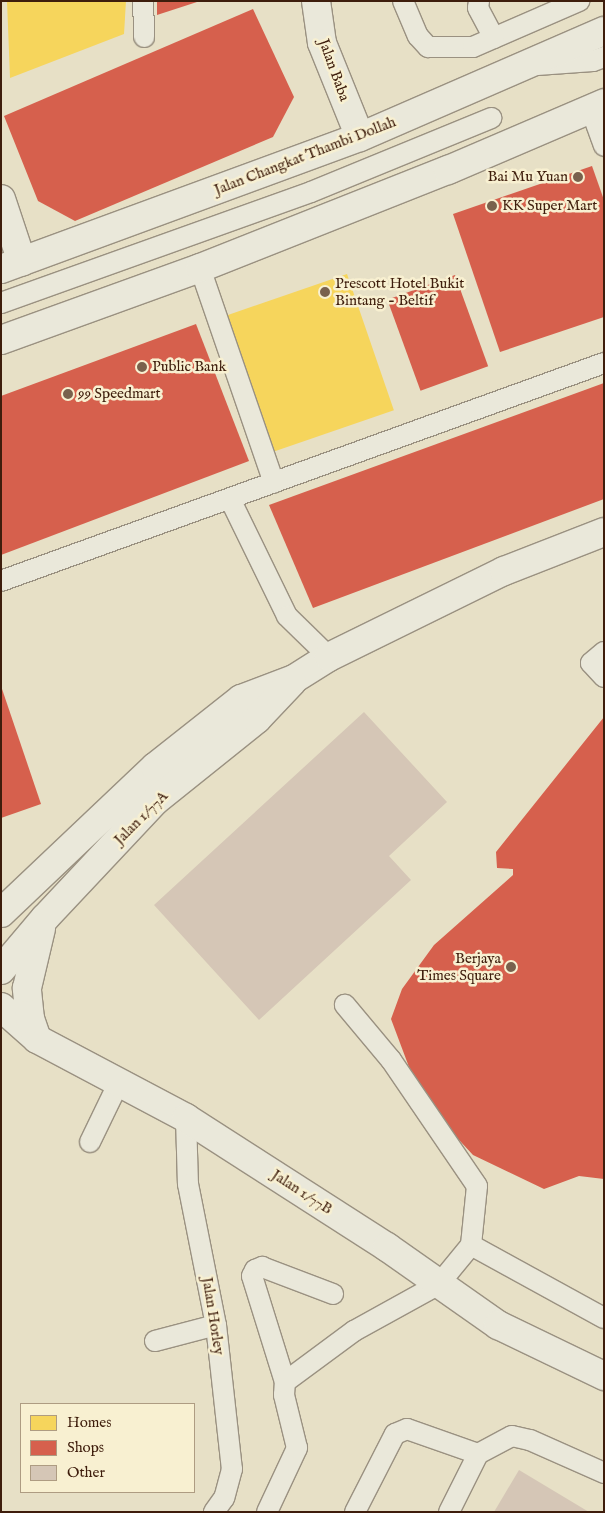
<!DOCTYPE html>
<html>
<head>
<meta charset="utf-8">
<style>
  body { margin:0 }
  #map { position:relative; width:605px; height:1513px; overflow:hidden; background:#e7e0c6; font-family:"IM FELL English",serif }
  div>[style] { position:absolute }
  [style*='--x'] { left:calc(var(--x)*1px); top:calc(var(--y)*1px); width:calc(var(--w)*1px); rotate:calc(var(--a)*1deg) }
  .homes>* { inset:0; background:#f6d55c; transform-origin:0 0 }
  .shops>* { inset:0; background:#d6604d; transform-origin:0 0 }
  .building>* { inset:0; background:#d5c6b6 }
  .roads { filter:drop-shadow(1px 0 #9a9181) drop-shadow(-1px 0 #9a9181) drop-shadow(0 1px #9a9181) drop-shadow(0 -1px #9a9181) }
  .service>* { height:20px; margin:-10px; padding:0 10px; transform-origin:10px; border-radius:10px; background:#eae8da }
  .minor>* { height:28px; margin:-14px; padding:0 14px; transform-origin:14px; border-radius:14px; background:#eae8da }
  .tertiary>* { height:28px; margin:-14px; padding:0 14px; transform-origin:14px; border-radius:14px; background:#eae8da }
  .dots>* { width:14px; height:14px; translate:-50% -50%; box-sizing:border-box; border:2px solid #f8f0d1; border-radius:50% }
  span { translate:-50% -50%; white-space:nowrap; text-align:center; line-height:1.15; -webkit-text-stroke:5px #f8f0d1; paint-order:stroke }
  .street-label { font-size:15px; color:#3e1d0c }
  .poi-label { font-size:15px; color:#3e1d0c }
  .right { translate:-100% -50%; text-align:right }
  .left { translate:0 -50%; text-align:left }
  .frame { position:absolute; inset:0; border:2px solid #3e1d0c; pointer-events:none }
  .legend { position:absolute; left:20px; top:1403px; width:175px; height:90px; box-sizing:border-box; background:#f8f0d1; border:1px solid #ae9c82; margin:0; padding:6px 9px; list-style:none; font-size:15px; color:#3e1d0c }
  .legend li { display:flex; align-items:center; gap:10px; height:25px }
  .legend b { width:25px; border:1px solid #ae9c82 }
</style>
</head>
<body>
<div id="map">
  <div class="homes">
    <div style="clip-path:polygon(7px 1px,126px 1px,124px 34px,10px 78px)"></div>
    <div style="left:347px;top:274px;width:144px;height:129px;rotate:71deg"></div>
  </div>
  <div class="shops">
    <div style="clip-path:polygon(157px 1px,197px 1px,197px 2px,157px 15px)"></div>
    <div style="clip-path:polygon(253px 9px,294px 97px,273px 137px,75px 221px,38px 201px,4px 116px)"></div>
    <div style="clip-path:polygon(592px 166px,604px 200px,604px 317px,500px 352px,453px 214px)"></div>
    <div style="left:455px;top:275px;width:97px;height:72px;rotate:70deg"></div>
    <div style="clip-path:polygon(196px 324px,249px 461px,1px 555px,1px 396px)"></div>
    <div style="clip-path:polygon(604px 383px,604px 499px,313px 608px,269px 505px)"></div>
    <div style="clip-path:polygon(1px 686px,41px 804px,1px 818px)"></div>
    <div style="clip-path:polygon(604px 717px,604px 1179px,579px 1176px,544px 1189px,473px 1155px,421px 1099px,391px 1019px,402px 989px,434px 945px,513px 875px,513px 869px,497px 868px,496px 852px)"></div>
  </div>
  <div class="building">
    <div style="clip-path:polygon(364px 712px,447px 802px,389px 856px,411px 880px,259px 1020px,154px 905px)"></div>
    <div style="clip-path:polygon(519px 1470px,589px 1512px,494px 1512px)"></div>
  </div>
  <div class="roads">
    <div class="service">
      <div style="--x:143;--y:1;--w:36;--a:88"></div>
      <div style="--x:403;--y:1;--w:38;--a:67"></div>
      <div style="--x:418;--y:36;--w:15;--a:48"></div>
      <div style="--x:428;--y:47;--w:45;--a:0"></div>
      <div style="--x:473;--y:47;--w:116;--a:-23.5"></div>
      <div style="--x:479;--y:1;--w:7;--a:98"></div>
      <div style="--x:478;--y:8;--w:34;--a:62"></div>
      <div style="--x:537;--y:65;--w:56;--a:-4.1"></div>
      <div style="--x:593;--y:61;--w:12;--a:-20"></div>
      <div style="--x:591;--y:110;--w:38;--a:70"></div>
      <div style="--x:200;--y:268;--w:227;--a:71"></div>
      <div style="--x:1;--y:303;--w:329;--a:-19.7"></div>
      <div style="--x:311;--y:192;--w:195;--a:-22.3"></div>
      <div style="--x:230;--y:499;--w:130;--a:64"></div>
      <div style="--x:287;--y:616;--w:59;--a:44.3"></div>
      <div style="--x:1;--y:581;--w:641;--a:-19.88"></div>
      <div style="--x:604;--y:652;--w:17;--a:140"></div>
      <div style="--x:591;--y:663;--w:19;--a:47"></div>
      <div style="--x:186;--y:1118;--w:66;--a:88.3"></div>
      <div style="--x:188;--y:1184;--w:144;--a:78.8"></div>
      <div style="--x:216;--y:1325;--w:145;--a:83.7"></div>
      <div style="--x:232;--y:1469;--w:30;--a:105"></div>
      <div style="--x:224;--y:1498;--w:17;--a:126"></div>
      <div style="--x:90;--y:1142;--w:67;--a:-64.2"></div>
      <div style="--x:471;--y:1245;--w:152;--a:28.8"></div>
      <div style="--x:155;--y:1341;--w:63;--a:-14.7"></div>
      <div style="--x:285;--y:1382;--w:111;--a:-107.3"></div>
      <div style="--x:252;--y:1276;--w:7;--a:-63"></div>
      <div style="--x:255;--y:1270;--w:8;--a:-23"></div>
      <div style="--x:262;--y:1267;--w:76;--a:20.8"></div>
      <div style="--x:267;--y:1512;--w:71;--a:-64.9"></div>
      <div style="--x:297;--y:1448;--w:55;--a:-103.8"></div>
      <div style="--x:284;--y:1395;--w:13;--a:-86"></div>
      <div style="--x:285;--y:1382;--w:86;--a:-36.5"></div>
      <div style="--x:354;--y:1331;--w:97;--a:-28.9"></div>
      <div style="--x:439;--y:1284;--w:50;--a:-50.6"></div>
      <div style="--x:471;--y:1245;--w:59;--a:-84.2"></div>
      <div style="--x:477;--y:1186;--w:153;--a:-124.3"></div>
      <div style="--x:391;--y:1060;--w:72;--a:-129.9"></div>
      <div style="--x:355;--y:1512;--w:88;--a:-62.9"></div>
      <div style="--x:395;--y:1434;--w:13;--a:-23"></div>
      <div style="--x:407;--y:1429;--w:75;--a:19.4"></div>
      <div style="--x:478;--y:1454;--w:38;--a:-28"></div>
      <div style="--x:512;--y:1436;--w:18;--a:13"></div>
      <div style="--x:530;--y:1440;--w:81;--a:24"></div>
      <div style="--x:449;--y:1512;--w:65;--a:-63.4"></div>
    </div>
    <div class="minor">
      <div style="--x:316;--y:1;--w:42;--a:81.9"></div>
      <div style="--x:322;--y:43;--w:101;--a:68"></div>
      <div style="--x:1;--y:199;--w:66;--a:71.6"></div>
      <div style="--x:1;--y:913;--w:212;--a:-43.5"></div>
      <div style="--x:155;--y:767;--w:110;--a:-38.3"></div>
      <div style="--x:241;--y:699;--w:57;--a:-20.7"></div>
      <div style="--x:294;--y:679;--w:41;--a:-32.2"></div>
      <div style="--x:329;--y:657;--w:195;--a:-26.2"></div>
      <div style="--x:504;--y:571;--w:107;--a:-21.3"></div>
      <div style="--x:1;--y:970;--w:68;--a:-49.8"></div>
      <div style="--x:45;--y:918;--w:162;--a:-46.8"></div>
      <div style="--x:156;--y:800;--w:129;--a:-38.7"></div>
      <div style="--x:257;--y:719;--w:51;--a:-46.6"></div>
      <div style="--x:1;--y:1007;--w:48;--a:41.6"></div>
      <div style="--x:37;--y:1039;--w:169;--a:27.9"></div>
      <div style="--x:186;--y:1118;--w:239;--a:32.7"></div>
      <div style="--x:387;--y:1247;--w:136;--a:35.1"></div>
      <div style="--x:498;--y:1325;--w:118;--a:25.7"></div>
      <div style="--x:37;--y:1039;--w:21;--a:-109"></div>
      <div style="--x:30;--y:1019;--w:31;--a:-96"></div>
      <div style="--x:27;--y:988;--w:61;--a:-76.7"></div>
    </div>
    <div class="tertiary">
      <div style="--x:1;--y:269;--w:382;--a:-20.2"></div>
      <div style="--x:360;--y:137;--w:266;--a:-23.5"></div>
      <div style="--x:1;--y:340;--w:212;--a:-19.9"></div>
      <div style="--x:200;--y:268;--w:267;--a:-21.6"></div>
      <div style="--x:448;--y:170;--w:170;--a:-23.2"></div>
    </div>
  </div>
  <div class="dots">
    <div style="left:578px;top:177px;background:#79614d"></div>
    <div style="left:492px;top:206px;background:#79614d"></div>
    <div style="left:325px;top:292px;background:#79614d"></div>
    <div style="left:142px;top:367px;background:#79614d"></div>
    <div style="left:68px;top:394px;background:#79614d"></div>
    <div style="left:511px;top:967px;background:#79614d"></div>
  </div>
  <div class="street-label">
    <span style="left:334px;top:70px;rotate:70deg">Jalan Baba</span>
    <span style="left:305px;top:156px;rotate:-21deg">Jalan Changkat Thambi Dollah</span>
    <span style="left:141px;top:818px;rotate:-45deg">Jalan 1/77A</span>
    <span style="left:302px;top:1192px;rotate:33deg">Jalan 1/77B</span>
    <span style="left:213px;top:1316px;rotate:81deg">Jalan Horley</span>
  </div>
  <div class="poi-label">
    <span class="right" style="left:568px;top:177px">Bai Mu Yuan</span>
    <span class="left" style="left:502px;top:206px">KK Super Mart</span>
    <span class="left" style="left:335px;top:292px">Prescott Hotel Bukit<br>Bintang - Beltif</span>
    <span class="left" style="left:152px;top:367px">Public Bank</span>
    <span class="left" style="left:78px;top:394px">99 Speedmart</span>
    <span class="right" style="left:501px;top:967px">Berjaya<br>Times Square</span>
  </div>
  <div class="frame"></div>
  <ul class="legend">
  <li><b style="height:14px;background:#f6d55c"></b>Homes</li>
  <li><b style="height:14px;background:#d6604d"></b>Shops</li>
  <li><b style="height:14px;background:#d5c6b6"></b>Other</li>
  </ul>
</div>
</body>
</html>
